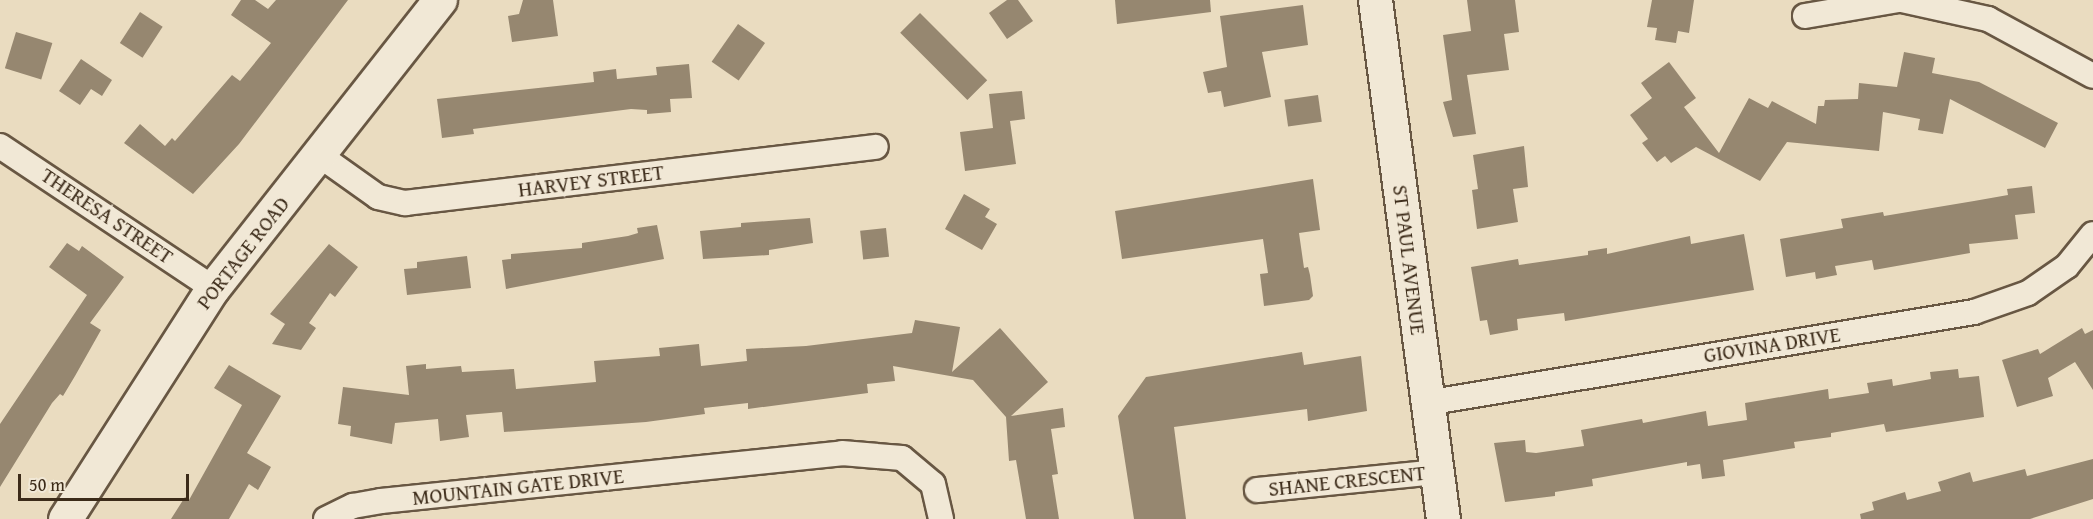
<!DOCTYPE html>
<html>
<head>
<meta charset="utf-8">
<style>
  body { margin:0 }
  #map { position:relative; width:2093px; height:519px; overflow:hidden; background:#eadcc0; font-family:"Gentium Book Plus",serif }
  div>[style] { position:absolute }
  [style*='--x'] { left:calc(var(--x)*1px); top:calc(var(--y)*1px); width:calc(var(--w)*1px); rotate:calc(var(--a)*1deg) }
  .building>* { inset:0; background:#968770; transform-origin:0 0 }
  .roads { filter:drop-shadow(2px 0 #685743) drop-shadow(-2px 0 #685743) drop-shadow(0 2px #685743) drop-shadow(0 -2px #685743) }
  .street>* { height:24px; margin:-12px; padding:0 12px; transform-origin:12px; border-radius:12px; background:#f1e8d6 }
  .secondary>* { height:33px; margin:-16.5px; padding:0 16.5px; transform-origin:16.5px; border-radius:16.5px; background:#f1e8d6 }
  span { translate:-50% -50%; white-space:nowrap; text-align:center; line-height:1.15; -webkit-text-stroke:6px #f1e8d6; paint-order:stroke }
  .street-label { font-size:21px; color:#3c2b19 }
  .scale { position:absolute; left:18px; top:474px; width:171px; height:27px; box-sizing:border-box; border:3px solid #3c2b19; border-top:0; padding-left:8px; font-size:18px; line-height:21px; white-space:nowrap; color:#3c2b19; -webkit-text-stroke:4px #f1e8d6; paint-order:stroke }
</style>
</head>
<body>
<div id="map">
  <div class="building">
    <div style="clip-path:polygon(241px 0,255px 0,268px 9px,276px 0,348px 0,239px 144px,193px 194px,124px 143px,140px 124px,165px 146px,172px 138px,175px 141px,232px 75px,240px 81px,271px 43px,231px 15px)"></div>
    <div style="clip-path:polygon(523px 0,553px 0,558px 36px,512px 42px,508px 16px,519px 14px)"></div>
    <div style="clip-path:polygon(1007px 0,1018px 0,1033px 21px,1007px 39px,989px 13px)"></div>
    <div style="clip-path:polygon(1115px 0,1210px 0,1211px 12px,1117px 24px)"></div>
    <div style="clip-path:polygon(1467px 0,1515px 0,1519px 32px,1504px 34px,1509px 70px,1467px 75px,1476px 134px,1453px 137px,1443px 102px,1452px 100px,1443px 35px,1471px 31px)"></div>
    <div style="clip-path:polygon(1652px 0,1694px 0,1689px 33px,1678px 31px,1676px 43px,1655px 40px,1657px 28px,1647px 27px)"></div>
    <div style="clip-path:polygon(1303px 5px,1308px 45px,1262px 52px,1271px 97px,1224px 107px,1221px 91px,1208px 93px,1203px 72px,1227px 67px,1220px 16px)"></div>
    <div style="left:140px;top:12px;width:27px;height:37px;rotate:33deg"></div>
    <div style="left:920px;top:13px;width:95px;height:28px;rotate:45deg"></div>
    <div style="left:738px;top:24px;width:33px;height:46px;rotate:35deg"></div>
    <div style="left:16px;top:32px;width:38px;height:38px;rotate:17deg"></div>
    <div style="clip-path:polygon(1904px 52px,1935px 58px,1932px 73px,1979px 82px,2058px 123px,2045px 148px,1950px 99px,1943px 134px,1918px 130px,1920px 119px,1883px 112px,1879px 151px,1787px 142px,1760px 181px,1696px 147px,1671px 163px,1665px 156px,1657px 162px,1642px 143px,1648px 139px,1630px 115px,1652px 98px,1641px 83px,1669px 62px,1696px 98px,1684px 107px,1719px 153px,1749px 98px,1768px 108px,1772px 101px,1816px 124px,1818px 106px,1824px 106px,1825px 100px,1858px 99px,1859px 83px,1897px 87px)"></div>
    <div style="clip-path:polygon(81px 59px,112px 80px,102px 96px,91px 89px,80px 105px,59px 91px)"></div>
    <div style="clip-path:polygon(689px 64px,692px 98px,670px 99px,671px 112px,647px 114px,647px 110px,631px 109px,473px 129px,474px 134px,442px 138px,437px 99px,594px 82px,593px 72px,616px 69px,617px 79px,657px 75px,656px 67px)"></div>
    <div style="clip-path:polygon(1022px 91px,1025px 119px,1010px 121px,1016px 164px,965px 171px,960px 132px,993px 128px,989px 94px)"></div>
    <div style="left:1318px;top:95px;width:27px;height:34px;rotate:82deg"></div>
    <div style="clip-path:polygon(1524px 146px,1528px 187px,1513px 189px,1518px 222px,1477px 229px,1472px 190px,1478px 189px,1473px 155px)"></div>
    <div style="clip-path:polygon(1313px 179px,1320px 230px,1299px 233px,1304px 268px,1308px 267px,1310px 275px,1313px 296px,1309px 300px,1264px 306px,1260px 274px,1268px 273px,1263px 239px,1122px 259px,1115px 211px)"></div>
    <div style="clip-path:polygon(2032px 186px,2035px 213px,2015px 215px,2018px 239px,1969px 244px,1970px 253px,1874px 270px,1872px 260px,1835px 266px,1837px 275px,1816px 279px,1815px 272px,1786px 277px,1780px 239px,1843px 228px,1841px 219px,1883px 212px,1884px 216px,1974px 201px,2008px 195px,2007px 189px)"></div>
    <div style="clip-path:polygon(964px 194px,990px 209px,985px 217px,997px 224px,982px 250px,945px 229px)"></div>
    <div style="clip-path:polygon(810px 218px,813px 243px,769px 250px,769px 255px,703px 259px,700px 231px,741px 227px,741px 223px)"></div>
    <div style="clip-path:polygon(657px 225px,664px 259px,506px 289px,502px 260px,511px 259px,511px 254px,582px 248px,582px 243px,628px 236px,638px 233px,637px 228px)"></div>
    <div style="left:886px;top:228px;width:29px;height:26px;rotate:84deg"></div>
    <div style="clip-path:polygon(1744px 234px,1754px 290px,1565px 321px,1564px 313px,1517px 319px,1518px 330px,1490px 335px,1487px 320px,1480px 321px,1471px 267px,1518px 259px,1519px 265px,1588px 255px,1588px 251px,1607px 248px,1607px 254px,1690px 236px,1691px 244px)"></div>
    <div style="clip-path:polygon(67px 243px,79px 251px,82px 246px,124px 277px,90px 323px,101px 330px,75px 376px,63px 396px,60px 394px,52px 403px,0 487px,0 424px,87px 295px,49px 267px)"></div>
    <div style="clip-path:polygon(329px 244px,358px 267px,335px 297px,330px 293px,309px 323px,316px 328px,301px 350px,272px 344px,285px 324px,270px 314px)"></div>
    <div style="clip-path:polygon(467px 256px,471px 288px,407px 295px,404px 269px,417px 268px,417px 262px)"></div>
    <div style="clip-path:polygon(915px 320px,960px 327px,952px 372px,1000px 328px,1048px 382px,1011px 416px,1063px 408px,1065px 427px,1051px 429px,1058px 474px,1052px 475px,1059px 519px,1026px 519px,1016px 460px,1009px 461px,1006px 417px,973px 380px,893px 366px,895px 381px,867px 384px,868px 393px,748px 409px,748px 403px,704px 408px,705px 414px,646px 422px,504px 432px,502px 412px,466px 415px,469px 437px,440px 441px,438px 419px,395px 423px,392px 444px,350px 436px,351px 426px,338px 424px,343px 387px,409px 395px,406px 366px,426px 364px,426px 369px,461px 366px,462px 372px,514px 369px,516px 389px,596px 382px,594px 361px,660px 356px,659px 348px,699px 344px,701px 366px,747px 361px,746px 349px,806px 346px,912px 333px)"></div>
    <div style="clip-path:polygon(2082px 328px,2085px 334px,2093px 330px,2093px 390px,2075px 362px,2048px 378px,2053px 396px,2017px 407px,2002px 360px,2038px 349px,2040px 354px)"></div>
    <div style="clip-path:polygon(1302px 352px,1304px 365px,1361px 356px,1367px 411px,1308px 421px,1307px 409px,1174px 427px,1186px 519px,1134px 519px,1118px 416px,1146px 377px)"></div>
    <div style="clip-path:polygon(229px 365px,281px 396px,247px 453px,271px 467px,258px 490px,249px 484px,229px 519px,171px 519px,185px 497px,189px 500px,242px 405px,214px 388px)"></div>
    <div style="clip-path:polygon(1958px 369px,1959px 378px,1979px 376px,1984px 417px,1886px 432px,1884px 424px,1831px 433px,1831px 437px,1794px 442px,1795px 448px,1723px 460px,1725px 476px,1702px 479px,1700px 464px,1687px 466px,1687px 462px,1592px 479px,1593px 486px,1555px 492px,1555px 496px,1505px 502px,1494px 443px,1525px 440px,1526px 452px,1536px 453px,1584px 446px,1581px 430px,1642px 419px,1643px 423px,1706px 411px,1708px 426px,1747px 420px,1745px 403px,1828px 389px,1829px 399px,1869px 393px,1867px 383px,1892px 379px,1893px 386px,1931px 379px,1930px 372px)"></div>
    <div style="clip-path:polygon(2093px 459px,2093px 499px,2030px 519px,1861px 519px,1860px 514px,1874px 510px,1872px 502px,1905px 492px,1907px 500px,1941px 491px,1938px 482px,1970px 472px,1973px 482px,2025px 469px,2027px 476px)"></div>
  </div>
  <div class="roads">
    <div class="street">
      <div style="--x:1902;--y:0;--w:88;--a:12.5"></div>
      <div style="--x:1988;--y:19;--w:119;--a:28.5"></div>
      <div style="--x:1805;--y:16;--w:95;--a:-9.7"></div>
      <div style="--x:0;--y:146;--w:256;--a:33.7"></div>
      <div style="--x:319;--y:155;--w:72;--a:35.4"></div>
      <div style="--x:378;--y:197;--w:28;--a:13"></div>
      <div style="--x:405;--y:203;--w:474;--a:-6.8"></div>
      <div style="--x:1426;--y:403;--w:556;--a:-9.43"></div>
      <div style="--x:1974;--y:312;--w:57;--a:-19.4"></div>
      <div style="--x:2028;--y:293;--w:47;--a:-34.7"></div>
      <div style="--x:2067;--y:266;--w:41;--a:-50.9"></div>
      <div style="--x:1257;--y:490;--w:180;--a:-5.7"></div>
      <div style="--x:326;--y:519;--w:30;--a:-26"></div>
      <div style="--x:353;--y:506;--w:28;--a:-10"></div>
      <div style="--x:381;--y:501;--w:463;--a:-5.9"></div>
      <div style="--x:842;--y:453;--w:60;--a:4.8"></div>
      <div style="--x:902;--y:458;--w:40;--a:40"></div>
      <div style="--x:933;--y:484;--w:36;--a:77"></div>
    </div>
    <div class="secondary">
      <div style="--x:1375;--y:0;--w:523;--a:82.54"></div>
      <div style="--x:65;--y:519;--w:274;--a:-57.4"></div>
      <div style="--x:213;--y:288;--w:367;--a:-51.8"></div>
    </div>
  </div>
  <div class="street-label">
    <span style="left:591px;top:181px;rotate:-7deg">HARVEY STREET</span>
    <span style="left:107px;top:216px;rotate:34deg">THERESA STREET</span>
    <span style="left:243px;top:253px;rotate:-52deg">PORTAGE ROAD</span>
    <span style="left:1409px;top:260px;rotate:83deg">ST PAUL AVENUE</span>
    <span style="left:1772px;top:345px;rotate:-9deg">GIOVINA DRIVE</span>
    <span style="left:1347px;top:481px;rotate:-6deg">SHANE CRESCENT</span>
    <span style="left:518px;top:487px;rotate:-6deg">MOUNTAIN GATE DRIVE</span>
  </div>
  <div class="scale">50 m</div>
</div>
</body>
</html>
